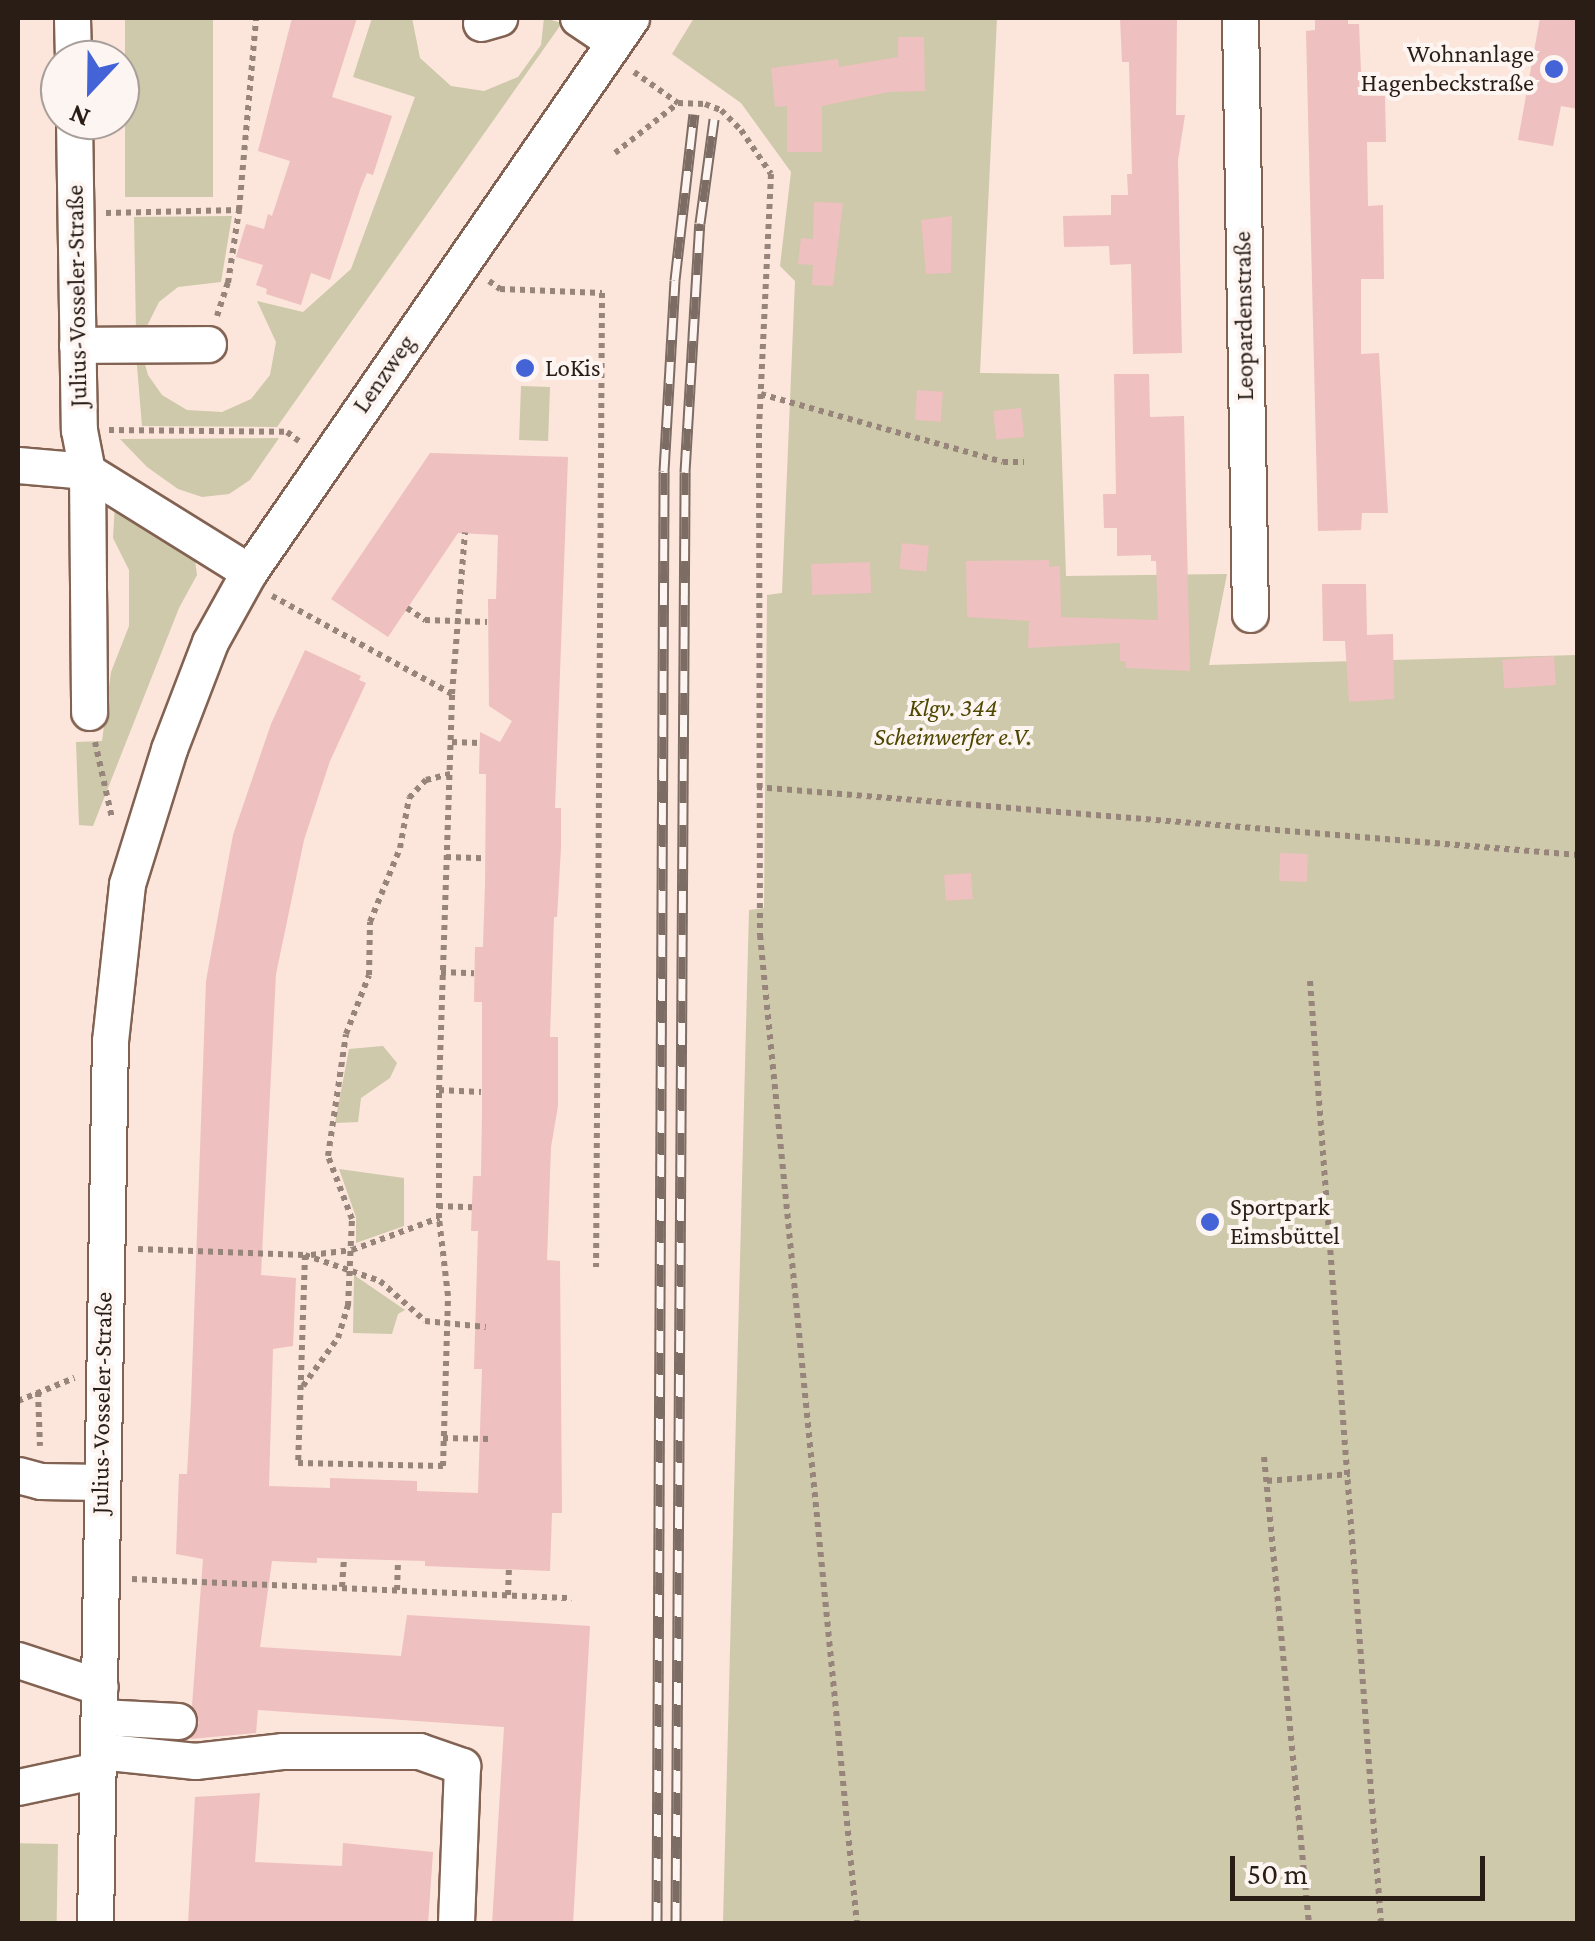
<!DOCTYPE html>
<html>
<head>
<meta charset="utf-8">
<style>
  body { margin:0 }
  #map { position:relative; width:1595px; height:1941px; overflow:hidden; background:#fce5da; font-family:"Crimson Pro",serif }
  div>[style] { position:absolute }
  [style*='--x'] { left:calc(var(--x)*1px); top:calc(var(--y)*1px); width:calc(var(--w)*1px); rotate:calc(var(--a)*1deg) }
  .green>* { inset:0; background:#cdc9aa; transform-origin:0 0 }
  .building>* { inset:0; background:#eec0bf; transform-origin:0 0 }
  .path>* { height:6px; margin-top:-3px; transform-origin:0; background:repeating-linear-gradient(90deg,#97857c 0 5px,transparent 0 10px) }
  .roads { filter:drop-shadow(2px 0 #826252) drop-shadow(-2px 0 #826252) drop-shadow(0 2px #826252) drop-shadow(0 -2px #826252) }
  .minor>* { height:35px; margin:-17.5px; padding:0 17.5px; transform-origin:17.5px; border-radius:17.5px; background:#fff }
  .rail>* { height:11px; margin-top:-5.5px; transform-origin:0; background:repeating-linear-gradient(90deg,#fdf5f2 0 22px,#7d6c64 0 44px); box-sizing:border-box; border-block:2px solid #7d6c64 }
  .dots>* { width:28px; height:28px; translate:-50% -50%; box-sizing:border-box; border:5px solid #fdf5f2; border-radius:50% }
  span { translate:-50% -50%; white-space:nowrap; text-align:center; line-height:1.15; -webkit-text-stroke:8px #fdf5f2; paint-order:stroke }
  .poi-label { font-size:25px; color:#2a1d16 }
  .right { translate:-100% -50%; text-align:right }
  .left { translate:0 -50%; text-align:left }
  .street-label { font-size:25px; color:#2a1d16 }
  .park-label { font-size:25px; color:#4f4700; font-style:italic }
  .frame { position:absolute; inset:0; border:20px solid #2a1d16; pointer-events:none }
  .north { position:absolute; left:40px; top:40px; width:100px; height:100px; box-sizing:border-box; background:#fdf5f2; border:2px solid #a99f9a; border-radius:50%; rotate:202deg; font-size:28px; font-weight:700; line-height:40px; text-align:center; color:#2a1d16 }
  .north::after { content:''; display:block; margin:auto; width:35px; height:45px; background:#4463d6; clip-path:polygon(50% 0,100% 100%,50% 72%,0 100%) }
  .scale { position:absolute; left:1230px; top:1856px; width:255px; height:45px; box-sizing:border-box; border:5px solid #2a1d16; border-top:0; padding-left:12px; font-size:30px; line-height:35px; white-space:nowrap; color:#2a1d16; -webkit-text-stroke:8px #fdf5f2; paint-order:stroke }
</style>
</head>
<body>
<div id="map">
  <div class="green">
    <div style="left:125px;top:18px;width:88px;height:179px"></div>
    <div style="clip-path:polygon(372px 18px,412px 18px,420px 58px,451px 86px,484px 91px,518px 77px,541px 45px,544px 18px,562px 23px,277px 427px,142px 426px,136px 354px,142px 353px,148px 375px,162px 395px,187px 410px,222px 412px,251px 399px,270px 375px,276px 342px,257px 301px,303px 312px,351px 269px,415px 97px,353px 77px)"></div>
    <div style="clip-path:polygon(694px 18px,997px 18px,980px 373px,1059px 374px,1066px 576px,1227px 574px,1209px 665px,1577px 655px,1577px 1923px,723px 1923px,749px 910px,764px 908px,767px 595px,782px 593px,795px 281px,780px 266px,791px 172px,741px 103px,672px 54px)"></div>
    <div style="clip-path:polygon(232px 216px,221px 282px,178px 287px,159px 302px,143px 334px,136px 331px,134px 217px)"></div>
    <div style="left:521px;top:386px;width:29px;height:54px;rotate:2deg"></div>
    <div style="clip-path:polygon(279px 438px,250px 480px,229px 494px,202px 497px,178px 489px,147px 467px,120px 439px)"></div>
    <div style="clip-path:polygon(115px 504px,194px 553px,197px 575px,179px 608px,93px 826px,79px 825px,76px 742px,102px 741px,111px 672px,129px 626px,129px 570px,113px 538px)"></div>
    <div style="clip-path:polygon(383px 1046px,397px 1063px,390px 1078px,361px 1098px,358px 1122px,335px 1123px,349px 1049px)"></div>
    <div style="clip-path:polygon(339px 1169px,404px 1178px,404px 1226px,356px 1243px,356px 1217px)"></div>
    <div style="clip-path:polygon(354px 1275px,405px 1310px,398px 1314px,392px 1334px,353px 1333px)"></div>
    <div style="left:58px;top:1844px;width:79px;height:40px;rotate:91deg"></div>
  </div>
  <div class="building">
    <div style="clip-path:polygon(292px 18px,357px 18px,332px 97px,392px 116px,373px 175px,367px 173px,361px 187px,330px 280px,311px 273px,301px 305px,266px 294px,267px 289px,256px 285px,263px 265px,236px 257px,246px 224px,264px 229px,268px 214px,272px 216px,290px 161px,258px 151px)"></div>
    <div style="clip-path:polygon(1120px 18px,1177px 18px,1176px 115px,1185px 115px,1178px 160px,1182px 353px,1133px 354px,1131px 264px,1110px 265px,1109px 246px,1064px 247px,1063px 216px,1111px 215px,1111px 195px,1128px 195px,1127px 174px,1132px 174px,1129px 62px,1122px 62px)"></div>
    <div style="clip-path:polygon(1315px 18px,1348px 18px,1348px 24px,1359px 24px,1362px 96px,1385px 96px,1386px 142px,1367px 142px,1368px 206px,1383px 205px,1384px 279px,1361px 279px,1361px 354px,1379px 353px,1388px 513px,1362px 513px,1361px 530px,1318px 531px,1306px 31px,1315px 30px)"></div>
    <div style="clip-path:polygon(1540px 18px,1578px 18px,1578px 109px,1561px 106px,1553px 146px,1518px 140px)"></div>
    <div style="clip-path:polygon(898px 37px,924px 37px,925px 91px,889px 92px,822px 106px,822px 152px,787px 152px,787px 106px,775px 107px,771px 68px,838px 59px,839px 67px,898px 57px)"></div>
    <div style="clip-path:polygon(814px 202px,843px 203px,833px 286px,812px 285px,813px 265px,798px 264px,801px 238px,813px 239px)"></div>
    <div style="clip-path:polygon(952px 216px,951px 273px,926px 274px,921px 220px)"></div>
    <div style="clip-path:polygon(1114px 374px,1149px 374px,1150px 417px,1184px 416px,1190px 671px,1126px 668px,1126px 662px,1120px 661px,1120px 643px,1028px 648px,1029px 621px,967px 617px,966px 561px,1049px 560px,1049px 567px,1060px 566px,1061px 617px,1158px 620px,1156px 561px,1151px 561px,1151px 555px,1117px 556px,1117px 528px,1104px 528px,1103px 494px,1116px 494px)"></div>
    <div style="left:917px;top:390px;width:26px;height:30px;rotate:4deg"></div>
    <div style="left:1021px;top:408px;width:29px;height:28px;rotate:84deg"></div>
    <div style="clip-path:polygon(430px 453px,568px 457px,555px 808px,561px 808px,561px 848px,557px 917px,554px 917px,550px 1037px,558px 1037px,558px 1106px,551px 1147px,547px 1260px,560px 1261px,562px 1513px,552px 1513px,550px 1571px,425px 1566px,425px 1561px,317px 1558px,317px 1563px,272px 1561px,260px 1647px,401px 1656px,407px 1615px,590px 1626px,573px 1924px,492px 1924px,504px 1727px,258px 1710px,256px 1733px,190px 1739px,199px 1723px,192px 1706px,203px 1559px,176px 1554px,179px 1474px,187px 1474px,191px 1402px,206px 981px,233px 835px,271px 724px,305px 650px,361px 676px,359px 680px,366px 683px,330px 761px,304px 840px,276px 974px,261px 1275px,296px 1278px,293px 1346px,273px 1349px,269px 1486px,330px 1488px,330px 1478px,417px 1481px,417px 1491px,478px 1493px,482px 1369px,474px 1369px,478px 1231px,471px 1231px,473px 1176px,481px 1176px,482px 1113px,482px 1002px,474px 1002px,475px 947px,483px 947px,485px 884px,486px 774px,479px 774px,480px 732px,500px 742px,512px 721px,489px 706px,488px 599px,496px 599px,498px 535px,458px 533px,388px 637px,331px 599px)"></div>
    <div style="left:902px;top:543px;width:27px;height:26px;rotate:6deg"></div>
    <div style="left:870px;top:562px;width:31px;height:59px;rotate:88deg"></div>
    <div style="clip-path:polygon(1322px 584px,1366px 584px,1367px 635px,1393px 634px,1394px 699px,1349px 702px,1345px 641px,1323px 641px)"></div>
    <div style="left:1554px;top:656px;width:29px;height:52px;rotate:86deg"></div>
    <div style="left:1280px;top:853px;width:28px;height:28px;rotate:2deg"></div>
    <div style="left:971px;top:873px;width:26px;height:27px;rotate:86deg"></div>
    <div style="clip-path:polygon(260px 1793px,255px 1862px,342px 1866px,343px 1843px,433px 1852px,428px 1924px,188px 1924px,195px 1797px)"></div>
  </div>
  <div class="path">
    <div style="--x:634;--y:72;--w:54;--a:35.2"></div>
    <div style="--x:615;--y:153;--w:80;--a:-38.4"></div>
    <div style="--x:678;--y:103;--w:27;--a:2"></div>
    <div style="--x:705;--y:104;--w:17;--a:21"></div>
    <div style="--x:721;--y:110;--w:28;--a:45"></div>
    <div style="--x:741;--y:130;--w:53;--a:55.7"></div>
    <div style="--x:771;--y:174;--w:259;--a:92.7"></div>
    <div style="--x:759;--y:433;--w:502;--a:89.89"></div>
    <div style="--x:760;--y:935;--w:994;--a:84.4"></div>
    <div style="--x:106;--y:213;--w:133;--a:-1.3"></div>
    <div style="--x:239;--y:210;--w:193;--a:-84.9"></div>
    <div style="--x:489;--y:281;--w:14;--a:36"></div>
    <div style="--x:500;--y:289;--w:102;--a:2.2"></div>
    <div style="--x:602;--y:293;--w:974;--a:90.35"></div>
    <div style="--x:217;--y:316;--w:35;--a:-72"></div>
    <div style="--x:228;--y:283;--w:74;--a:-81.4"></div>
    <div style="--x:761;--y:394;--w:251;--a:15.7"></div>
    <div style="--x:1003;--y:462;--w:21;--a:0"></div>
    <div style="--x:109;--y:430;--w:178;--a:0.6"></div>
    <div style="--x:287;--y:432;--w:15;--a:37"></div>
    <div style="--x:407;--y:608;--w:22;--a:34"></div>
    <div style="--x:425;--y:620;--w:62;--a:1.8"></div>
    <div style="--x:452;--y:694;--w:162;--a:-85.4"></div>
    <div style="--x:95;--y:742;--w:78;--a:77.4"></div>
    <div style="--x:452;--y:742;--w:28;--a:2"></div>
    <div style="--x:757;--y:787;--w:824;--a:4.73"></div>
    <div style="--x:446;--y:857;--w:37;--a:2"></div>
    <div style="--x:441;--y:972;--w:33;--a:2"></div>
    <div style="--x:1310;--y:981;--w:946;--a:85.69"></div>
    <div style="--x:439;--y:1090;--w:42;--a:2.7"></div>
    <div style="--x:438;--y:1206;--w:34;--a:2"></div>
    <div style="--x:138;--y:1249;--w:167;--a:2.1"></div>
    <div style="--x:305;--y:1255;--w:208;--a:91.9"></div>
    <div style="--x:298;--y:1463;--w:145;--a:1.2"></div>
    <div style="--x:443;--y:1466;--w:170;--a:-88.3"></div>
    <div style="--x:448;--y:1296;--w:79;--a:-96.6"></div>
    <div style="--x:439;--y:1218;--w:128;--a:-90"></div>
    <div style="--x:439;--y:1090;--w:396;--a:-88.1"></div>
    <div style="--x:452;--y:694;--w:205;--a:-151.4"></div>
    <div style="--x:305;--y:1255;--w:79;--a:19.1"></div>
    <div style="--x:380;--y:1281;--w:60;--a:41.6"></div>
    <div style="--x:425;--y:1321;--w:61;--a:5.6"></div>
    <div style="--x:311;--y:1255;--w:41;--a:-7"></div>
    <div style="--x:352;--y:1250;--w:93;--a:-20.2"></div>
    <div style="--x:303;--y:1386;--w:59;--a:-53.9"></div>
    <div style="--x:338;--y:1338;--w:34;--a:-73"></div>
    <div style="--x:348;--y:1306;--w:87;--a:-87.4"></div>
    <div style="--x:352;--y:1219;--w:67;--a:-110.9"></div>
    <div style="--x:328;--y:1156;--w:123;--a:-81.6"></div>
    <div style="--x:346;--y:1034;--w:63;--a:-68.7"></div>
    <div style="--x:369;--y:975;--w:53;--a:-88.9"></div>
    <div style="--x:370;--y:922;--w:80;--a:-67.9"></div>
    <div style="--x:400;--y:848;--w:51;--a:-79.8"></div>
    <div style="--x:409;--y:798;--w:25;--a:-47"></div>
    <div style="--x:426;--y:780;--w:25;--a:-14"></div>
    <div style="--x:38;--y:1392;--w:54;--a:87.9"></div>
    <div style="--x:18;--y:1401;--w:61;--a:-22.3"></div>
    <div style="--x:443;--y:1438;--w:47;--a:1.2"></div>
    <div style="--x:1264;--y:1457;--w:469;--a:84.5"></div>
    <div style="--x:1267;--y:1481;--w:83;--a:-4.8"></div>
    <div style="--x:132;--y:1579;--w:440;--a:2.5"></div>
    <div style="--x:342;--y:1587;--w:28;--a:-86"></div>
    <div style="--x:397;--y:1590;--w:30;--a:-88"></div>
    <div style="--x:508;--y:1595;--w:25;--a:-88"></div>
  </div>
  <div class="roads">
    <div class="minor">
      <div style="--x:72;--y:18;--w:42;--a:88.6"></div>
      <div style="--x:578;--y:18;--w:43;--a:33.7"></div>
      <div style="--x:1240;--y:18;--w:596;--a:89.04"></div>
      <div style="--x:481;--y:23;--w:19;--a:-16"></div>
      <div style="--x:74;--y:120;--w:310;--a:89.1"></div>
      <div style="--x:79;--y:430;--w:42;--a:79"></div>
      <div style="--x:87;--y:471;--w:191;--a:31.9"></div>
      <div style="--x:77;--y:345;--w:131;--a:-0.4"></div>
      <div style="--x:18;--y:465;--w:69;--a:5"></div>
      <div style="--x:87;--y:471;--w:241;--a:89.5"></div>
      <div style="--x:18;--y:1475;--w:23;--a:15"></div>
      <div style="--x:40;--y:1481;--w:62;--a:0.9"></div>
      <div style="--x:18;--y:1660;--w:86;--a:18.2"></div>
      <div style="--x:100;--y:1717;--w:78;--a:2.9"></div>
      <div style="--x:99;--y:1751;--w:97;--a:5.9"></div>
      <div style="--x:195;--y:1761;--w:89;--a:-6.5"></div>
      <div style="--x:283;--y:1751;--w:136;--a:0"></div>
      <div style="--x:419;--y:1751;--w:46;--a:19.2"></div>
      <div style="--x:462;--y:1766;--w:158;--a:92.2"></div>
      <div style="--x:18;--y:1787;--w:82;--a:-12"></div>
      <div style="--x:95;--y:1924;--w:883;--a:-89.03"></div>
      <div style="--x:110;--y:1041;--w:158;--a:-83.8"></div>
      <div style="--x:127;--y:884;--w:141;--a:-72.7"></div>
      <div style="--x:169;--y:749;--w:115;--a:-69"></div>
      <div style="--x:210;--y:642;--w:80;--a:-60.9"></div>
      <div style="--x:249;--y:572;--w:673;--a:-55.41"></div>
    </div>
  </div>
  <div class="rail">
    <div style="--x:657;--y:1924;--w:1453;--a:-89.72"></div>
    <div style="--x:664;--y:471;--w:191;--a:-86.7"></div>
    <div style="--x:675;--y:280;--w:167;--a:-83.5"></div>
    <div style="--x:676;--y:1924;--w:1452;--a:-89.64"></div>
    <div style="--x:685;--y:472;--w:249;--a:-86.6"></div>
    <div style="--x:700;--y:223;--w:105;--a:-82.3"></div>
  </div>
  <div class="dots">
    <div style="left:1554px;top:69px;background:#4463d6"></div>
    <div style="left:525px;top:368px;background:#4463d6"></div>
    <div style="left:1210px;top:1222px;background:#4463d6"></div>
  </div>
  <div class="poi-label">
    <span class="right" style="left:1534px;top:69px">Wohnanlage<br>Hagenbeckstraße</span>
    <span class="left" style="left:545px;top:368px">LoKis</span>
    <span class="left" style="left:1230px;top:1222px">Sportpark<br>Eimsbüttel</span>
  </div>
  <div class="street-label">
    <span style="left:77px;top:296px;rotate:-91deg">Julius-Vosseler-Straße</span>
    <span style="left:1244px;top:316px;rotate:-91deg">Leopardenstraße</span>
    <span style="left:384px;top:374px;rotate:-55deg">Lenzweg</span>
    <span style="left:102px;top:1403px;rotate:-89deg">Julius-Vosseler-Straße</span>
  </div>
  <div class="park-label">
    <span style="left:953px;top:723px">Klgv. 344<br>Scheinwerfer e.V.</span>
  </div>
  <div class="frame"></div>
  <div class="north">N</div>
  <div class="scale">50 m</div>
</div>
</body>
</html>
